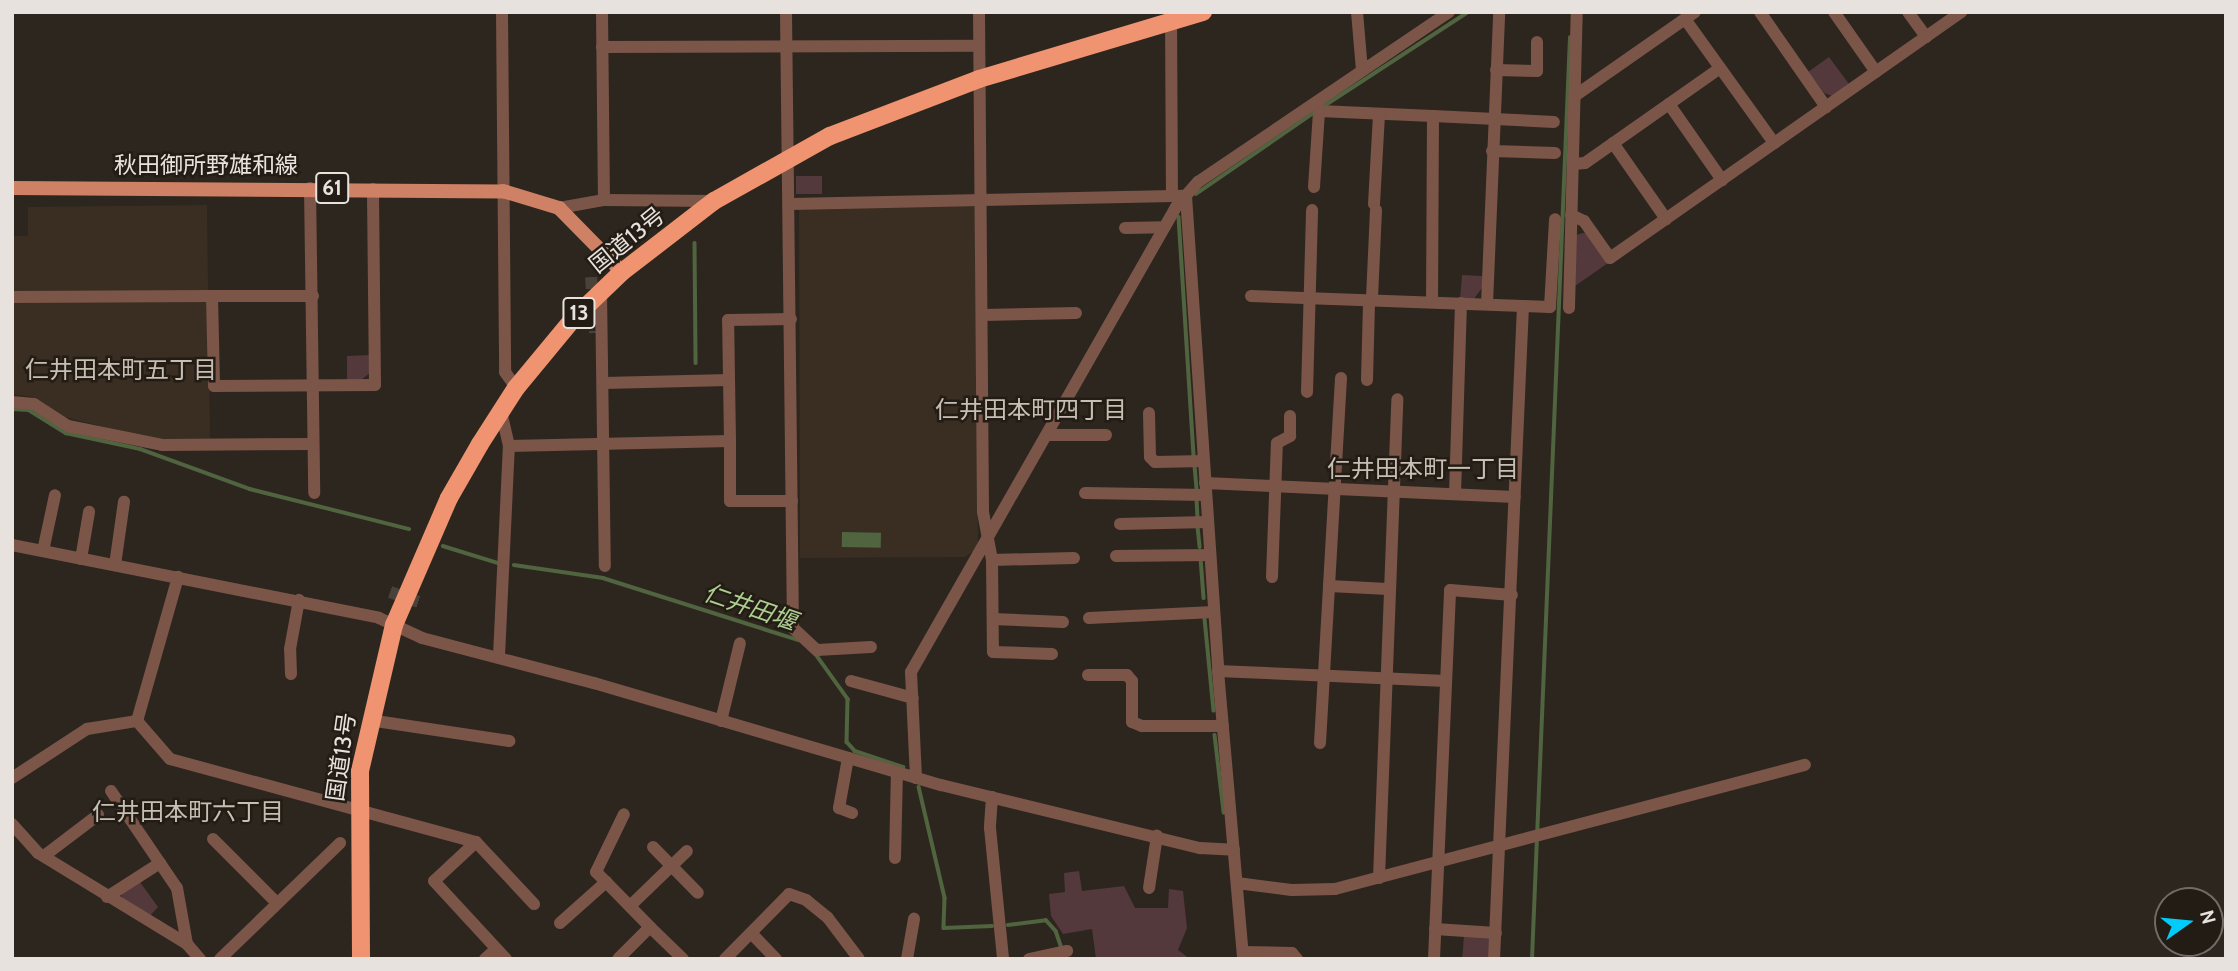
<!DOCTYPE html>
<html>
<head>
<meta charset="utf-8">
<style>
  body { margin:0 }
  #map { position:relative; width:2238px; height:971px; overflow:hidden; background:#2d261e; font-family:Cabin,"Noto Sans JP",sans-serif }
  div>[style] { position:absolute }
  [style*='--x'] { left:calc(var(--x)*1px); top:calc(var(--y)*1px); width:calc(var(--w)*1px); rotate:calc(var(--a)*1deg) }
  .built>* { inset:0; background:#392e21 }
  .green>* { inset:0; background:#53383c; transform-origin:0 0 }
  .water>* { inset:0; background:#50643f; transform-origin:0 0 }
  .stream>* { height:3.5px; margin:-1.75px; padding:0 1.75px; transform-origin:1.75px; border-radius:1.75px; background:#50643f }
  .minor-tunnel>* { height:12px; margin-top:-6px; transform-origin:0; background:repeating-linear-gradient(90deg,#49423b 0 12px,transparent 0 18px) }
  .minor>* { height:12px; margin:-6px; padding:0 6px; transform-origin:6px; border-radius:6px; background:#7b5548 }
  .major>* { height:14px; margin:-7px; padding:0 7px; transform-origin:7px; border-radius:7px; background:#ce8165 }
  .highway>* { height:18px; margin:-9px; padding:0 9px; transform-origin:9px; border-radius:9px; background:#ef9370 }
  span { translate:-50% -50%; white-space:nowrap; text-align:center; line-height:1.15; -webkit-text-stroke:5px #231c15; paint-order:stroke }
  .shield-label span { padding:2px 5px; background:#231c15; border:2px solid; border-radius:5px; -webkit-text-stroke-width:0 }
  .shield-label { font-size:21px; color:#e7e2dd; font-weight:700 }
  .street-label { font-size:23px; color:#e7e2dd }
  .neighbourhood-label { font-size:24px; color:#c7beb4 }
  .water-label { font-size:24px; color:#acce90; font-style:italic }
  .frame { position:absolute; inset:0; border:14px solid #e7e2dd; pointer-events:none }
  .north { position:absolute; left:2154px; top:887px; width:70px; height:70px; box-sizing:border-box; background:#231c15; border:2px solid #716b65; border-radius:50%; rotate:75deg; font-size:19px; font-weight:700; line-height:28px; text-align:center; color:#e7e2dd }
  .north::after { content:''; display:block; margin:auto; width:24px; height:32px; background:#01cbf9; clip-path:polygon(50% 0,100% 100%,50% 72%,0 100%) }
</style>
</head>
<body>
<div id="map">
  <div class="built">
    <div style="clip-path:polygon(207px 205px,210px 440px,158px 441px,65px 417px,33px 397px,12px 394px,12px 236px,28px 236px,28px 207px)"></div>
    <div style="clip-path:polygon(975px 206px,978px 548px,965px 557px,800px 558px,799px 207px)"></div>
  </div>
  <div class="green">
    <div style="clip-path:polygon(1829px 57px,1849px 84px,1832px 96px,1824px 93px,1808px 72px)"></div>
    <div style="left:796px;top:176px;width:26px;height:18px"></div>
    <div style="clip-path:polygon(1587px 232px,1608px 263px,1575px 286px,1576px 235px)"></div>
    <div style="clip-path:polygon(1462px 275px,1482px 276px,1482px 288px,1473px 300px,1460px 299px)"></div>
    <div style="clip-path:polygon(369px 355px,370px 373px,361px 380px,347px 381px,347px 356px)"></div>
    <div style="clip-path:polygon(1079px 871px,1082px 891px,1124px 886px,1135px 908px,1168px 908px,1169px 889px,1183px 891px,1187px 928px,1178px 950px,1190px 959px,1096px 959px,1092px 929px,1063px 934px,1051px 916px,1049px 894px,1065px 892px,1064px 873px)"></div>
    <div style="clip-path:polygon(140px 882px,158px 907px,149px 917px,122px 898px,121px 893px)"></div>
    <div style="left:1464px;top:934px;width:29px;height:25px;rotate:4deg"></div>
  </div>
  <div class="water">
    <div style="left:842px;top:532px;width:39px;height:15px;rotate:1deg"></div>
  </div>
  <div class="stream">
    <div style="--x:1324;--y:106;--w:172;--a:-33.1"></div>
    <div style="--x:1196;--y:194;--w:141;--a:-34.6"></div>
    <div style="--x:1179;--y:217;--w:239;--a:86.4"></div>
    <div style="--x:695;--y:243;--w:120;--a:89.5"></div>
    <div style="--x:12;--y:409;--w:17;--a:3"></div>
    <div style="--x:29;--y:410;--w:44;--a:31.9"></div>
    <div style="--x:66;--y:433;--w:76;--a:12.2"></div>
    <div style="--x:140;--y:449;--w:117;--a:20"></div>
    <div style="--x:250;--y:489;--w:164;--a:14.1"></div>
    <div style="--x:1195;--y:466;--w:25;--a:85"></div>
    <div style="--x:1197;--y:499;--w:19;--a:87"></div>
    <div style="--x:1198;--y:527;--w:20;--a:84"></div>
    <div style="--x:443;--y:546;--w:61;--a:17.2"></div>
    <div style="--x:1201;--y:558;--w:40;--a:85.7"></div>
    <div style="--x:514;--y:565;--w:90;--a:8.3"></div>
    <div style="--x:603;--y:578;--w:205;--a:17.6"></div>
    <div style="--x:1205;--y:619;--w:92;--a:84.4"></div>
    <div style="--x:815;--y:653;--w:57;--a:54.3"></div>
    <div style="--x:848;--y:699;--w:43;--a:91.3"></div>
    <div style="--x:847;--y:742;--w:12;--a:48"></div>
    <div style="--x:855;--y:751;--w:51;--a:18.4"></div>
    <div style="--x:1215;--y:735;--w:78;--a:83.3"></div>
    <div style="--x:919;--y:787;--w:114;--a:76.8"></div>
    <div style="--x:945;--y:898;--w:30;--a:92"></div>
    <div style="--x:944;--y:928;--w:48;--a:-2.4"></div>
    <div style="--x:1008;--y:925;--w:38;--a:-7"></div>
    <div style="--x:1046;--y:920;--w:15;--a:48"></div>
    <div style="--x:1056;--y:931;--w:18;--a:71"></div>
    <div style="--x:1532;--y:959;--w:922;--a:-87.64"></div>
  </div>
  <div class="minor-tunnel">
    <div style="--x:591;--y:277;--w:56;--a:85.9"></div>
    <div style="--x:390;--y:592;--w:34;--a:19"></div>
  </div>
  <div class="minor">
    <div style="--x:502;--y:12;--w:360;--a:89.5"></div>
    <div style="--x:505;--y:372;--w:19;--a:55"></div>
    <div style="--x:602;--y:12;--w:188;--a:89.4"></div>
    <div style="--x:786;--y:12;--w:616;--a:89.35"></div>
    <div style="--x:793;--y:628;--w:33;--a:43"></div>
    <div style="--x:817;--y:650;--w:54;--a:-3.2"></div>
    <div style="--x:979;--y:12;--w:500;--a:89.54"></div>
    <div style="--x:983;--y:512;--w:49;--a:79.4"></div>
    <div style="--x:992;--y:560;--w:92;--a:89.4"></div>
    <div style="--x:993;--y:652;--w:59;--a:1.9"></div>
    <div style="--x:1171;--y:12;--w:182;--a:89.7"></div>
    <div style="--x:1357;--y:12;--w:58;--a:85.1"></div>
    <div style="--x:1760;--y:12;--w:116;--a:55.2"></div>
    <div style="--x:1834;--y:12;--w:73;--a:55"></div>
    <div style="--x:1908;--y:12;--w:31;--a:54"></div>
    <div style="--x:1685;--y:19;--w:153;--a:54.3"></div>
    <div style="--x:602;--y:47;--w:377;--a:-0.2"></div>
    <div style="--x:1496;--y:70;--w:41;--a:1.4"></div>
    <div style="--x:1537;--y:71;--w:29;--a:-90"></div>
    <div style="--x:1576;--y:95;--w:145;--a:-34.9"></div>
    <div style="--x:1669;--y:104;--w:93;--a:55.1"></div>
    <div style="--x:1319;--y:111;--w:114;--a:2.5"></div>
    <div style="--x:1433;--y:116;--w:186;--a:90.3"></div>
    <div style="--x:1433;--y:116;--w:121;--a:2.8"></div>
    <div style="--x:1613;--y:143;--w:93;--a:55.1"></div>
    <div style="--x:1492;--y:151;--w:63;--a:1.8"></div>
    <div style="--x:1573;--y:164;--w:12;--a:-5"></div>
    <div style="--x:1585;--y:163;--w:165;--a:-35.1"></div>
    <div style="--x:1314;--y:187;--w:76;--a:-86.2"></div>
    <div style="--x:1319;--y:111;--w:7;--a:-117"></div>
    <div style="--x:310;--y:188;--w:305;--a:89.2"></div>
    <div style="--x:791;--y:204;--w:395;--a:-1.2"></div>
    <div style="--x:1186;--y:196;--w:476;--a:86.1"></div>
    <div style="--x:1218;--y:671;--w:289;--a:85"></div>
    <div style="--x:1374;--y:204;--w:90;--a:-86.8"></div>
    <div style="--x:559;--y:208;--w:46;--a:-10.1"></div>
    <div style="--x:604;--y:200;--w:110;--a:0.5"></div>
    <div style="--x:1571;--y:215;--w:14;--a:25"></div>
    <div style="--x:1584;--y:221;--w:45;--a:54.9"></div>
    <div style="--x:1610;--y:258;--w:429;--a:-35"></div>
    <div style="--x:1125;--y:228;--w:39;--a:-1"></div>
    <div style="--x:601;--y:292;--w:274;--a:89.2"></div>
    <div style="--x:313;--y:296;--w:101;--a:180"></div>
    <div style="--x:212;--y:296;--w:90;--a:88.7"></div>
    <div style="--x:214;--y:386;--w:161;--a:-0.4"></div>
    <div style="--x:375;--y:385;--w:196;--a:-90.6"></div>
    <div style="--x:1251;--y:296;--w:272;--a:2.1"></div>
    <div style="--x:1523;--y:306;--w:654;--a:92.54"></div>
    <div style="--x:12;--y:297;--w:200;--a:-0.3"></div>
    <div style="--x:1372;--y:298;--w:88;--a:-87.4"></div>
    <div style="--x:1487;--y:304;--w:292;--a:-87.6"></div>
    <div style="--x:1523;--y:306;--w:27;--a:2"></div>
    <div style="--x:1550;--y:307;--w:88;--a:-86.7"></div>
    <div style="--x:1569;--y:308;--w:296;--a:-88.5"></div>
    <div style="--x:982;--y:315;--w:94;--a:-1.2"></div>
    <div style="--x:1341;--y:378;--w:208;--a:93.3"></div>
    <div style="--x:1329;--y:586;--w:59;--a:2.9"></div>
    <div style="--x:1367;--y:380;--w:78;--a:-88.5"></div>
    <div style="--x:604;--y:383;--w:125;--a:-1.4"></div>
    <div style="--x:1307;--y:392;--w:182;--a:-88.4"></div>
    <div style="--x:12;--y:402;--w:22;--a:5"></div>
    <div style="--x:34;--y:404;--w:40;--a:32.9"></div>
    <div style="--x:68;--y:426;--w:96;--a:11.4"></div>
    <div style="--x:162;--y:445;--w:151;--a:-0.4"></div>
    <div style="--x:1149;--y:413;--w:44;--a:88.7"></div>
    <div style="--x:1150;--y:457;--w:7;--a:45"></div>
    <div style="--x:1155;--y:462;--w:49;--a:-1.2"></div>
    <div style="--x:1048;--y:435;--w:58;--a:0"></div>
    <div style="--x:730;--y:441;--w:121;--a:-90.9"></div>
    <div style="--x:728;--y:320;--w:63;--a:-0.9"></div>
    <div style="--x:509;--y:446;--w:221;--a:-1.3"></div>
    <div style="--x:730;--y:441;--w:60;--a:90"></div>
    <div style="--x:730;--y:501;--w:62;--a:0"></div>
    <div style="--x:1205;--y:483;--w:310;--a:2.6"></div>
    <div style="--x:1085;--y:493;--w:121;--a:0.9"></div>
    <div style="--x:1455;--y:494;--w:191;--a:-88.2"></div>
    <div style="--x:1120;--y:524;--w:88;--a:-1.3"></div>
    <div style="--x:12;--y:545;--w:374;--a:11.2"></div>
    <div style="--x:379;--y:618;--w:47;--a:24.9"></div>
    <div style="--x:422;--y:638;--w:178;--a:14.7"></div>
    <div style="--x:594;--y:683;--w:362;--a:16.4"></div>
    <div style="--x:941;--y:785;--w:267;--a:13.7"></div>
    <div style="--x:1200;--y:848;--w:34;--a:3"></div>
    <div style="--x:43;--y:551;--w:57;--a:-77.9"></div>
    <div style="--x:1116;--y:556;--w:94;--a:-0.6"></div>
    <div style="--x:81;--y:559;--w:48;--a:-80.3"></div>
    <div style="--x:992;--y:560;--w:82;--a:-1.4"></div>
    <div style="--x:115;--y:565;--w:64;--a:-81.9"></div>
    <div style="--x:1272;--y:577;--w:134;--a:-87.9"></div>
    <div style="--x:1277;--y:443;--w:15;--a:-28"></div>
    <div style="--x:1290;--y:436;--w:20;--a:-90"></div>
    <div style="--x:1089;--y:618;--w:125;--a:-2.7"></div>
    <div style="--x:993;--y:619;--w:70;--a:2.5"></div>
    <div style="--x:499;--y:656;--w:210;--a:-87.3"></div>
    <div style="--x:509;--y:446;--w:35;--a:-103"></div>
    <div style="--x:1218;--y:671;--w:228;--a:2.5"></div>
    <div style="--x:291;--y:674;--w:25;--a:-92"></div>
    <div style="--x:290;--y:649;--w:50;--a:-79.6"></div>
    <div style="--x:1088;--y:675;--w:39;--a:0"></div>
    <div style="--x:1127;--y:675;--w:8;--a:50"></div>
    <div style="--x:1132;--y:681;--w:41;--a:90"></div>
    <div style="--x:1132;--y:722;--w:11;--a:22"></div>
    <div style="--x:1142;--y:726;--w:81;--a:0"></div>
    <div style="--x:851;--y:681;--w:64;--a:15.3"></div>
    <div style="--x:369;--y:720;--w:142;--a:8.5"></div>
    <div style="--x:137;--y:721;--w:50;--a:49"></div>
    <div style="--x:170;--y:759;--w:317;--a:15.2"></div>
    <div style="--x:476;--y:842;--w:57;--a:137.1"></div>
    <div style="--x:434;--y:881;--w:106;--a:47.3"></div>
    <div style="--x:721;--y:721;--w:80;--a:-76.3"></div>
    <div style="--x:1320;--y:743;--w:157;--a:-86.7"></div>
    <div style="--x:848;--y:758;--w:51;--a:100.2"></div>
    <div style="--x:839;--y:808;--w:14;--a:21"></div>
    <div style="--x:12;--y:778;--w:90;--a:-33.2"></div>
    <div style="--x:87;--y:729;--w:51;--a:-9.1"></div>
    <div style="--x:137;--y:721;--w:150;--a:-74.1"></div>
    <div style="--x:916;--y:778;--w:106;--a:-92.7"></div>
    <div style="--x:911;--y:672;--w:535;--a:-60.32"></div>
    <div style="--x:1176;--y:207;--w:33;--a:-49"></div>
    <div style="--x:1198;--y:182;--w:303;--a:-34.1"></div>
    <div style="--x:111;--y:791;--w:117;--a:55.8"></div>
    <div style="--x:177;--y:888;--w:57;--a:79.9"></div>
    <div style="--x:992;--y:797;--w:31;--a:94"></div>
    <div style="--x:990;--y:828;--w:132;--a:84.3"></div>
    <div style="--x:12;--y:824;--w:39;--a:48"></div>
    <div style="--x:38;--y:853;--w:175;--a:31.4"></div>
    <div style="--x:187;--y:944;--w:20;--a:49"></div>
    <div style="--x:213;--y:839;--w:89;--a:45"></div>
    <div style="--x:476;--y:842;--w:85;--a:46.9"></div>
    <div style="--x:653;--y:847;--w:64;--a:45.6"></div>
    <div style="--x:44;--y:856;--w:68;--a:-37.2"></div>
    <div style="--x:895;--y:858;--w:86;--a:-88.7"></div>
    <div style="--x:1379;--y:878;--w:479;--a:-87.8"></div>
    <div style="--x:606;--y:882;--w:14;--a:-135"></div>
    <div style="--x:596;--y:872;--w:64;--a:-64.2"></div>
    <div style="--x:1237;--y:883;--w:55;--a:7.3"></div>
    <div style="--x:1292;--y:890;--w:43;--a:-1.3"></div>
    <div style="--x:1335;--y:889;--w:486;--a:-14.8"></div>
    <div style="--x:1149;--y:888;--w:53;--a:-81.3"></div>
    <div style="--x:107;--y:897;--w:63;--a:-32.7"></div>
    <div style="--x:630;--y:906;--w:79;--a:-44"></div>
    <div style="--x:560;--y:923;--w:62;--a:-41.7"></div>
    <div style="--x:606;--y:882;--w:63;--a:45.6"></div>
    <div style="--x:650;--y:927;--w:45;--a:135"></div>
    <div style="--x:650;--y:927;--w:46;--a:44.1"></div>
    <div style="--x:1435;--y:929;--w:61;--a:3.8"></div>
    <div style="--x:751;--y:933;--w:36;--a:46"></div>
    <div style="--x:1243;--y:952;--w:49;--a:1.2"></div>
    <div style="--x:1292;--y:953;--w:8;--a:50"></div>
    <div style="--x:220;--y:959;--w:167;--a:-44"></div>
    <div style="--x:485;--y:959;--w:15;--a:-42"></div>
    <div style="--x:725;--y:959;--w:91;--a:-45.4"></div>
    <div style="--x:789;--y:894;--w:18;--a:19"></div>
    <div style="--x:806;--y:900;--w:28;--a:39"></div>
    <div style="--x:828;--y:918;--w:51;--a:52.9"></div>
    <div style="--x:907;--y:959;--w:41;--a:-80.1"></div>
    <div style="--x:1029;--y:959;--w:39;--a:-12"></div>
    <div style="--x:1434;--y:959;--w:369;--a:-87.5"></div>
    <div style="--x:1450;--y:590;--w:62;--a:4.6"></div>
  </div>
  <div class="major">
    <div style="--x:12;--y:188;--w:491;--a:0.4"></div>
    <div style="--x:503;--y:191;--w:59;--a:16.9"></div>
    <div style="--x:559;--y:208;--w:90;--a:45.5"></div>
  </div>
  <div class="highway">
    <div style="--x:361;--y:959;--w:188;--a:-90.3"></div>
    <div style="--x:360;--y:771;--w:150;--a:-76.9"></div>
    <div style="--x:394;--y:625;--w:138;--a:-66.6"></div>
    <div style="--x:449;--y:498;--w:62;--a:-60.1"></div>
    <div style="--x:480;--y:444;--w:67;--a:-57.3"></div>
    <div style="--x:516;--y:388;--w:91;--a:-50.4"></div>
    <div style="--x:574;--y:318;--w:66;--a:-43.8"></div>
    <div style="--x:622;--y:272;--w:116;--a:-37.7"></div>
    <div style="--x:714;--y:201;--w:133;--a:-29.3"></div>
    <div style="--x:830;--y:136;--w:160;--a:-20.9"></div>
    <div style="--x:979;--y:79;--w:234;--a:-16.7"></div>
  </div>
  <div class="shield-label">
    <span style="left:332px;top:188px">61</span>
    <span style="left:579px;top:313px">13</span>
  </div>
  <div class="street-label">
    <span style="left:206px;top:165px">秋田御所野雄和線</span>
    <span style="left:627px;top:240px;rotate:-39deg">国道13号</span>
    <span style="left:341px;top:757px;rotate:-82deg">国道13号</span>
  </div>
  <div class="neighbourhood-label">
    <span style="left:121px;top:370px">仁井田本町五丁目</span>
    <span style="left:1031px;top:410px">仁井田本町四丁目</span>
    <span style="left:1423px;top:469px">仁井田本町一丁目</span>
    <span style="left:188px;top:812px">仁井田本町六丁目</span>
  </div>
  <div class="water-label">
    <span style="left:750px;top:607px;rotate:19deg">仁井田堰</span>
  </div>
  <div class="frame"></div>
  <div class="north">N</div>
</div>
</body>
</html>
